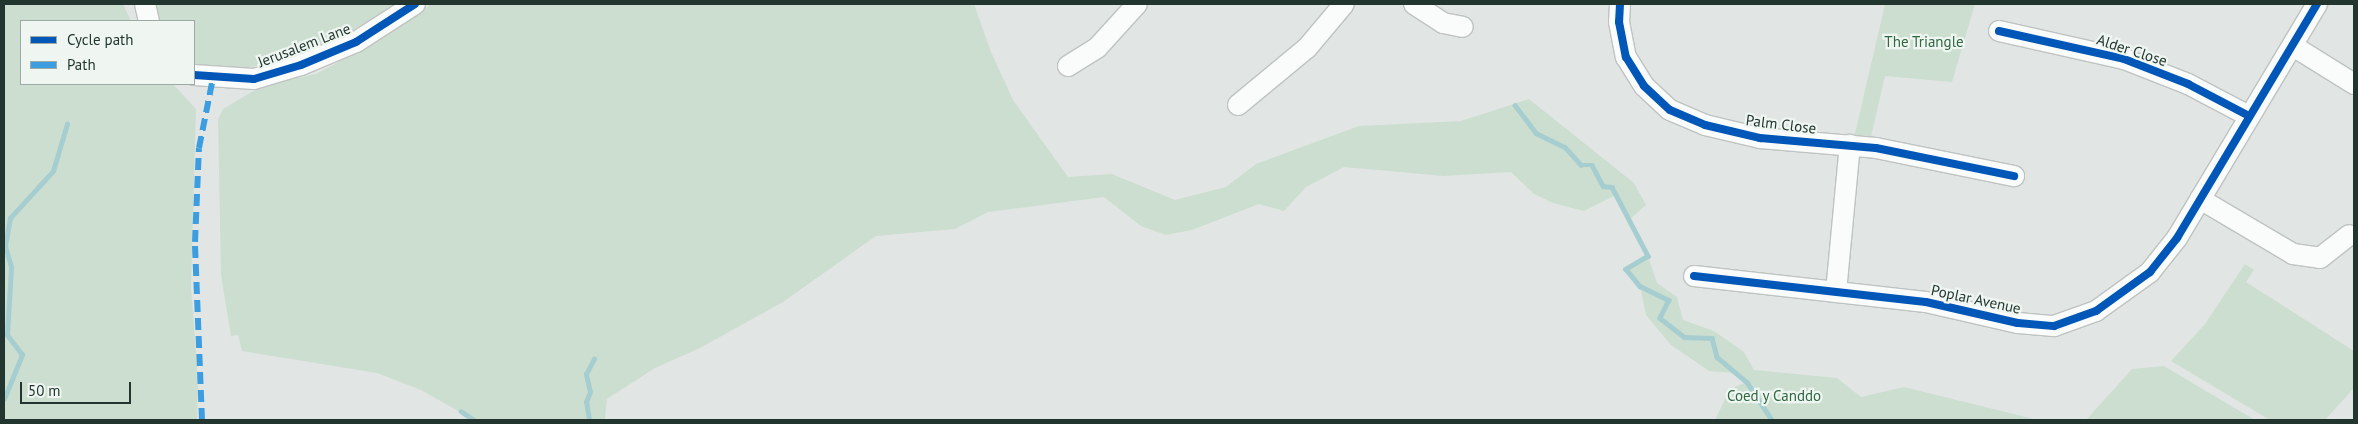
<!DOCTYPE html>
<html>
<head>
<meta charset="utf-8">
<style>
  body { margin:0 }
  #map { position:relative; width:2358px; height:424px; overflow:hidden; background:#e1e6e4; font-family:"PT Sans",sans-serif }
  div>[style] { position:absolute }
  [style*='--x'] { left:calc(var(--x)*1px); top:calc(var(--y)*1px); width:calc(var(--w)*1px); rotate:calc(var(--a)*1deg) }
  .green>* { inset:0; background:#ccded0 }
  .stream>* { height:4.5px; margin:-2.25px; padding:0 2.25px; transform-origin:2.25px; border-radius:2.25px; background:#a6ced0 }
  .roads { filter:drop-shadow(1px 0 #bec3c1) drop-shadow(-1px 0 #bec3c1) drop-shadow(0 1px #bec3c1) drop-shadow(0 -1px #bec3c1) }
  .minor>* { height:20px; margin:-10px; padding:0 10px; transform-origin:10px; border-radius:10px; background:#fafbfb }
  .quiet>* { height:6px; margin-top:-3px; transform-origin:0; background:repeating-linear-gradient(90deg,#3c9ee1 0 12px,transparent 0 18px) }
  .cycleway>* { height:8px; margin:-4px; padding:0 4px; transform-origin:4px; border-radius:4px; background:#0057b8 }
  span { translate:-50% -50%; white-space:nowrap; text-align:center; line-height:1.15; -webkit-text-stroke:4.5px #eff6f2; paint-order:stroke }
  .park-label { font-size:15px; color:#316842 }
  .street-label { font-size:15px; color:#22362f }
  .frame { position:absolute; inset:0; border:5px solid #22362f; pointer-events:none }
  .legend { position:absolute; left:20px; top:20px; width:175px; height:65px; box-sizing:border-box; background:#eff6f2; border:1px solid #9da9a4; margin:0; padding:6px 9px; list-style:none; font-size:15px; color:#22362f }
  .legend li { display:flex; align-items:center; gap:10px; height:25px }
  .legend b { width:25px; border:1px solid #9da9a4 }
  .scale { position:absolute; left:20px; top:382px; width:111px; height:22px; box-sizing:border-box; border:2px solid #22362f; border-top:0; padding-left:6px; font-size:15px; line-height:18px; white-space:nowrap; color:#22362f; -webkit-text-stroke:4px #eff6f2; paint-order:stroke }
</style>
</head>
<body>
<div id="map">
  <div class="green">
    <div style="clip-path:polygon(4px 4px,123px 4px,131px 21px,21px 21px,21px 84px,173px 84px,196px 109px,191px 287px,198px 381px,197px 420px,4px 420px)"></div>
    <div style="clip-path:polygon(155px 4px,396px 4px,346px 34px,276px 63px,222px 71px,194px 64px,194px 21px,158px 21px)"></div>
    <div style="clip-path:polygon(431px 4px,974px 4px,991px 52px,1013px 100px,1068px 177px,1112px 174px,1175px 200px,1226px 187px,1256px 164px,1359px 126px,1461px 121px,1529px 99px,1634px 183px,1646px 205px,1629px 220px,1616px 195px,1584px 211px,1553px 203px,1534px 194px,1511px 172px,1444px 176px,1344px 167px,1306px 187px,1284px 211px,1259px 204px,1192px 230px,1166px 235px,1141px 226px,1104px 197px,988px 212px,955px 229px,876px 236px,783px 302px,700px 348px,655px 368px,607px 399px,605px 420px,474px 420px,421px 390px,377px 373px,242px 351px,238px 335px,231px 336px,221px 275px,218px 119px,223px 109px,263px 85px,316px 74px,378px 41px)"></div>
    <div style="clip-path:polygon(1885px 4px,1975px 4px,1952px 82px,1885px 76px,1870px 141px,1854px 138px)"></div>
    <div style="clip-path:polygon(1648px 256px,1657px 283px,1677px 297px,1683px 320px,1714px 331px,1744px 352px,1754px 370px,1837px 378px,1861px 397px,1904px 387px,2038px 420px,1715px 420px,1730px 389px,1747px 382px,1735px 373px,1709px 371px,1671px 345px,1646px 315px,1640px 286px,1626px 269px)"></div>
    <div style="clip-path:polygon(2245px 264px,2254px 270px,2246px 282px,2354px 351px,2354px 388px,2325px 420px,2270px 420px,2171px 361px,2205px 324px)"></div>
    <div style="clip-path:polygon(2164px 366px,2255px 420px,2086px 420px,2132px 369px)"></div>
  </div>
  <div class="stream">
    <div style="--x:1515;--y:105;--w:35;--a:53"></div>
    <div style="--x:1536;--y:133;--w:32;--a:26"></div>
    <div style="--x:1565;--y:147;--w:24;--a:48"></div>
    <div style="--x:1581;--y:165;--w:11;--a:0"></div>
    <div style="--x:1592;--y:165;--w:24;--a:62"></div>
    <div style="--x:1603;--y:186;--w:9;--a:6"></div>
    <div style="--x:1612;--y:187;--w:78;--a:62.4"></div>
    <div style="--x:1648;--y:256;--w:26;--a:149"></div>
    <div style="--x:1626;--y:269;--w:22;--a:51"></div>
    <div style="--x:1640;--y:286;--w:32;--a:26"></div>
    <div style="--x:1669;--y:300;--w:20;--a:117"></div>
    <div style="--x:1660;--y:318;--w:31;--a:38"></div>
    <div style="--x:1684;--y:337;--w:28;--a:2"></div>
    <div style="--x:1712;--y:338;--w:20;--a:75"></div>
    <div style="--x:1717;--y:357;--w:39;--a:40"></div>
    <div style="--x:1747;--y:382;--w:45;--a:56.7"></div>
    <div style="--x:4;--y:399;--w:48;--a:-67.8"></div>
    <div style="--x:22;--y:355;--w:25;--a:-127"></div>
    <div style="--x:7;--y:335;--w:68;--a:-86.6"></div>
    <div style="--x:11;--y:267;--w:22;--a:-106"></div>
    <div style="--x:5;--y:246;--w:28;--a:-80"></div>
    <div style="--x:10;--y:218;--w:64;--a:-47.5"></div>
    <div style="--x:53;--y:171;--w:49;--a:-73.4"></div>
    <div style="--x:461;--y:411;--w:16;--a:35"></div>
    <div style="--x:589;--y:420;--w:18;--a:-99"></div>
    <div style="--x:586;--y:402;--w:11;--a:-68"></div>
    <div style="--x:590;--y:392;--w:18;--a:-103"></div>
    <div style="--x:586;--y:374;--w:17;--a:-62"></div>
  </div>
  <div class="roads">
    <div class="minor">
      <div style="--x:145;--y:4;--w:17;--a:77"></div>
      <div style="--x:1414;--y:4;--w:35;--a:33"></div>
      <div style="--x:1443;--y:23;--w:20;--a:11"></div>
      <div style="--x:1620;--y:4;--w:18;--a:93"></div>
      <div style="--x:1619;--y:22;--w:36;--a:79"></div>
      <div style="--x:1626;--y:57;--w:34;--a:58"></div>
      <div style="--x:1644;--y:86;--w:35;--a:43"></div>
      <div style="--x:1670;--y:110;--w:38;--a:23"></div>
      <div style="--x:1705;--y:125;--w:57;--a:13.3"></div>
      <div style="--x:1760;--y:138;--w:116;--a:4.9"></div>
      <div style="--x:1876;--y:148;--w:141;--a:11.5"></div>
      <div style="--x:1999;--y:31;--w:128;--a:12.6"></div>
      <div style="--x:2124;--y:59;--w:69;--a:21.3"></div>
      <div style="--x:2188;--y:84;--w:69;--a:27.7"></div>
      <div style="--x:2293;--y:46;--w:72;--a:31.9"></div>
      <div style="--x:1068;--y:66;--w:34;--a:-32"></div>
      <div style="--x:1097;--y:48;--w:59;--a:-47.7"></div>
      <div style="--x:194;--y:75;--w:60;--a:3.8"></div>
      <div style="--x:254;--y:79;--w:49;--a:-16.6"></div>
      <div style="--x:301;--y:65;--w:60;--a:-22.7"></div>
      <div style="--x:356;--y:42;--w:70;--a:-32.8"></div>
      <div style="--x:1238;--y:105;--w:89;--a:-39.6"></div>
      <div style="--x:1307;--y:48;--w:57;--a:-49.9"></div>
      <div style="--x:2200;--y:199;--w:108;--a:30.6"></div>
      <div style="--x:2293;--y:254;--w:27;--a:8"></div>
      <div style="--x:2320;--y:258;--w:37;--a:-38"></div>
      <div style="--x:1694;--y:276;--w:233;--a:6.4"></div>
      <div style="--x:1926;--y:302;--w:94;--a:12.9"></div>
      <div style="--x:2018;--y:323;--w:36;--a:5"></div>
      <div style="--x:2054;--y:326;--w:45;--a:-19.7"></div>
      <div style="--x:2096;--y:311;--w:67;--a:-35.8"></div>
      <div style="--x:2150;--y:272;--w:43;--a:-51.5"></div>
      <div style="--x:2177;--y:238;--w:273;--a:-59.1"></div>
      <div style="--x:1836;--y:292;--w:148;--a:-84.6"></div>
    </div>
  </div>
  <div class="quiet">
    <div style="--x:202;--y:420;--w:178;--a:-92.3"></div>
    <div style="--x:195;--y:242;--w:94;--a:-87.6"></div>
    <div style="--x:199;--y:148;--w:71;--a:-78.7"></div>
  </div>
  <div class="cycleway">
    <div style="--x:1620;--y:4;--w:18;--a:93"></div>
    <div style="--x:1619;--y:22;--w:36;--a:79"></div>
    <div style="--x:1626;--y:57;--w:34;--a:58"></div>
    <div style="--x:1644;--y:86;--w:35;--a:43"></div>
    <div style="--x:1670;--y:110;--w:38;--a:23"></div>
    <div style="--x:1705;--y:125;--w:57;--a:13.3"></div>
    <div style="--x:1760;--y:138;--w:116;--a:4.9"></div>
    <div style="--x:1876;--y:148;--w:141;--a:11.5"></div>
    <div style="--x:1999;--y:31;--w:128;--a:12.6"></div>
    <div style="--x:2124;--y:59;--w:69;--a:21.3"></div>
    <div style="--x:2188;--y:84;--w:69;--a:27.7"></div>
    <div style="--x:194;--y:75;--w:60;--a:3.8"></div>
    <div style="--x:254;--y:79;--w:49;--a:-16.6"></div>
    <div style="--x:301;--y:65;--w:60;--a:-22.7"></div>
    <div style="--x:356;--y:42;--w:70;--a:-32.8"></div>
    <div style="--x:1694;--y:276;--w:233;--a:6.4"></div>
    <div style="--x:1926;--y:302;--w:94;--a:12.9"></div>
    <div style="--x:2018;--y:323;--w:36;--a:5"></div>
    <div style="--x:2054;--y:326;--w:45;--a:-19.7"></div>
    <div style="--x:2096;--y:311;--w:67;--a:-35.8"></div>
    <div style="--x:2150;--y:272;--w:43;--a:-51.5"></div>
    <div style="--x:2177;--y:238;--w:273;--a:-59.1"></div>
  </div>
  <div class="park-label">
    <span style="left:1924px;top:42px">The Triangle</span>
    <span style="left:1774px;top:396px">Coed y Canddo</span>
  </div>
  <div class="street-label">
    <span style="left:304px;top:45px;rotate:-21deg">Jerusalem Lane</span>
    <span style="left:2132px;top:50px;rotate:18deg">Alder Close</span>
    <span style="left:1781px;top:124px;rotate:7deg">Palm Close</span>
    <span style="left:1976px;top:299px;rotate:12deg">Poplar Avenue</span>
  </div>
  <div class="frame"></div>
  <ul class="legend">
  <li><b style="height:6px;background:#0057b8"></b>Cycle path</li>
  <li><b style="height:6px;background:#3c9ee1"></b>Path</li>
  </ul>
  <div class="scale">50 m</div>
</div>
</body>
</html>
